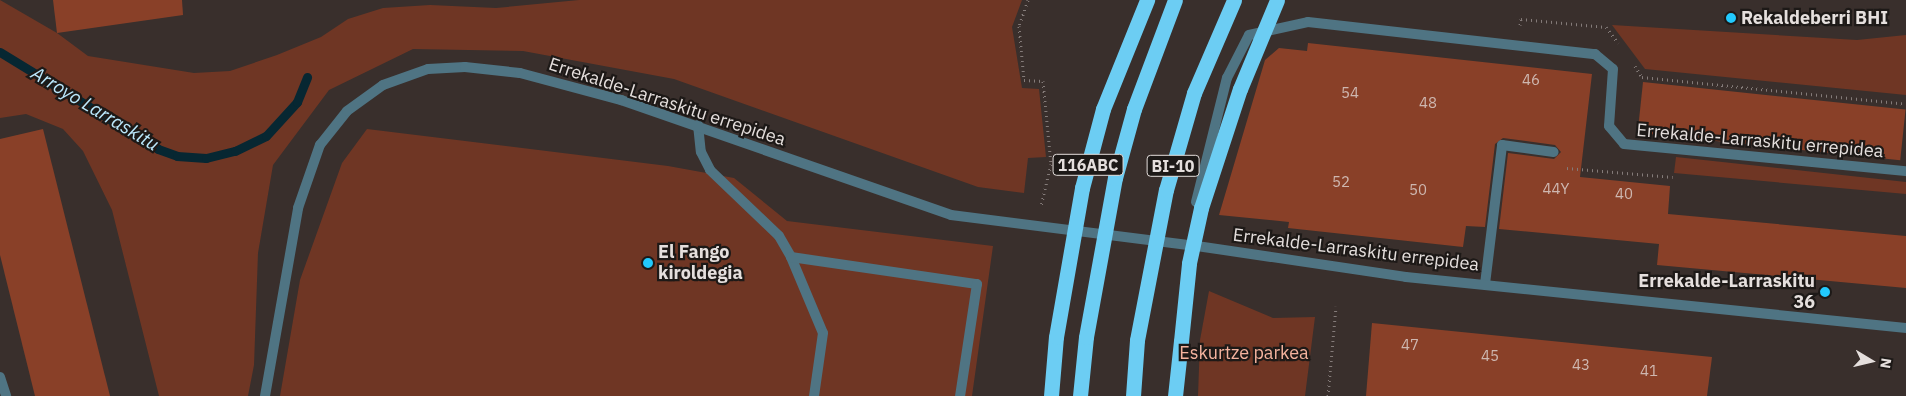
<!DOCTYPE html>
<html>
<head>
<meta charset="utf-8">
<style>
  body { margin:0 }
  #map { position:relative; width:1906px; height:396px; overflow:hidden; background:#392f2c; font-family:"IBM Plex Sans",sans-serif }
  div>[style] { position:absolute }
  [style*='--x'] { left:calc(var(--x)*1px); top:calc(var(--y)*1px); width:calc(var(--w)*1px); rotate:calc(var(--a)*1deg) }
  .green>* { inset:0; background:#6f3624 }
  .stream>* { height:9px; margin:-4.5px; padding:0 4.5px; transform-origin:4.5px; border-radius:4.5px; background:#072732 }
  .building>* { inset:0; background:#894028; transform-origin:0 0 }
  .path>* { height:3px; margin-top:-1.5px; transform-origin:0; background:repeating-linear-gradient(90deg,#847b79 0 1px,transparent 0 5px) }
  .lane>* { height:10px; margin:-5px; padding:0 5px; transform-origin:5px; border-radius:5px; background:#4f7483 }
  .street>* { height:10px; margin:-5px; padding:0 5px; transform-origin:5px; border-radius:5px; background:#4f7483 }
  .highway>* { height:15px; margin:-7.5px; padding:0 7.5px; transform-origin:7.5px; border-radius:7.5px; background:#6ccdf3 }
  .highway-bridge>* { height:15px; margin:-7.5px; padding:0 7.5px; transform-origin:7.5px; border-radius:7.5px; background:#6ccdf3 }
  .dots>* { width:14px; height:14px; translate:-50% -50%; box-sizing:border-box; border:2px solid #1d1917; border-radius:50% }
  span { translate:-50% -50%; white-space:nowrap; text-align:center; line-height:1.15; -webkit-text-stroke:4.5px #1d1917; paint-order:stroke }
  .number-label { font-size:15px; color:#ceb7b0 }
  .number-label span { -webkit-text-stroke-width:0 }
  .shield-label span { padding:1px 4px; background:#1d1917; border:1px solid; border-radius:4px; -webkit-text-stroke-width:0 }
  .shield-label { font-size:16px; color:#e5dfdd; font-weight:700 }
  .poi-label { font-size:18px; color:#e5dfdd; font-weight:700 }
  .left { translate:0 -50%; text-align:left }
  .right { translate:-100% -50%; text-align:right }
  .street-label { font-size:18px; color:#e5dfdd }
  .park-label { font-size:18px; color:#f4b39e }
  .water-label { font-size:19px; color:#bbe8fc; font-style:italic }
  .north { position:absolute; left:1846px; top:336px; width:50px; height:50px; -webkit-text-stroke:4px #1d1917; paint-order:stroke; rotate:99deg; font-size:14px; font-weight:700; line-height:20px; text-align:center; color:#e5dfdd }
  .north::after { content:''; display:block; margin:auto; width:18px; height:22px; background:#e5dfdd; clip-path:polygon(50% 0,100% 100%,50% 72%,0 100%) }
</style>
</head>
<body>
<div id="map">
  <div class="green">
    <div style="clip-path:polygon(0 0,57px 33px,88px 56px,194px 73px,230px 71px,277px 55px,321px 37px,348px 19px,383px 8px,430px 5px,496px 8px,579px 0,1022px 0,1012px 27px,1022px 88px,1039px 89px,1046px 157px,1028px 158px,1024px 193px,978px 187px,674px 79px,523px 51px,413px 49px,329px 90px,273px 165px,258px 253px,254px 365px,248px 396px,159px 396px,112px 210px,83px 151px,63px 129px,26px 114px,0 118px)"></div>
    <div style="clip-path:polygon(1612px 25px,1857px 40px,1906px 35px,1906px 95px,1645px 69px)"></div>
    <div style="clip-path:polygon(367px 129px,668px 166px,734px 178px,787px 221px,993px 246px,972px 396px,280px 396px,300px 280px,342px 163px)"></div>
    <div style="clip-path:polygon(1676px 157px,1906px 182px,1906px 194px,1674px 173px)"></div>
    <div style="clip-path:polygon(1209px 291px,1273px 318px,1315px 317px,1305px 396px,1198px 396px,1200px 340px)"></div>
  </div>
  <div class="stream">
    <div style="--x:0;--y:52;--w:185;--a:31.5"></div>
    <div style="--x:158;--y:149;--w:20;--a:20"></div>
    <div style="--x:177;--y:156;--w:29;--a:4"></div>
    <div style="--x:206;--y:158;--w:30;--a:-14"></div>
    <div style="--x:235;--y:151;--w:34;--a:-26"></div>
    <div style="--x:266;--y:136;--w:46;--a:-47.6"></div>
    <div style="--x:297;--y:102;--w:27;--a:-68"></div>
  </div>
  <div class="building">
    <div style="clip-path:polygon(53px 0,182px 0,183px 15px,57px 33px)"></div>
    <div style="clip-path:polygon(1308px 43px,1592px 74px,1580px 177px,1670px 186px,1668px 214px,1906px 236px,1906px 288px,1657px 265px,1659px 244px,1499px 229px,1508px 153px,1554px 159px,1561px 152px,1555px 145px,1503px 138px,1495px 144px,1485px 227px,1466px 226px,1463px 247px,1288px 228px,1289px 222px,1219px 215px,1265px 60px,1279px 48px,1307px 51px)"></div>
    <div style="left:1643px;top:82px;width:264px;height:51px;rotate:6deg"></div>
    <div style="clip-path:polygon(43px 129px,110px 396px,35px 396px,0 255px,0 139px)"></div>
    <div style="clip-path:polygon(1372px 323px,1712px 357px,1707px 396px,1366px 396px)"></div>
  </div>
  <div class="path">
    <div style="--x:1028;--y:0;--w:28;--a:109"></div>
    <div style="--x:1019;--y:26;--w:54;--a:84.7"></div>
    <div style="--x:1024;--y:80;--w:19;--a:3"></div>
    <div style="--x:1043;--y:81;--w:83;--a:84.5"></div>
    <div style="--x:1051;--y:164;--w:43;--a:103.4"></div>
    <div style="--x:1520;--y:25;--w:6;--a:-81"></div>
    <div style="--x:1521;--y:19;--w:85;--a:5.4"></div>
    <div style="--x:1606;--y:27;--w:20;--a:53"></div>
    <div style="--x:1635;--y:66;--w:13;--a:58"></div>
    <div style="--x:1642;--y:77;--w:265;--a:5.8"></div>
    <div style="--x:1567;--y:168;--w:106;--a:4.9"></div>
    <div style="--x:1328;--y:396;--w:90;--a:-84.9"></div>
  </div>
  <div class="lane">
    <div style="--x:698;--y:125;--w:27;--a:84"></div>
    <div style="--x:701;--y:152;--w:20;--a:63"></div>
    <div style="--x:710;--y:170;--w:95;--a:43.7"></div>
    <div style="--x:779;--y:236;--w:24;--a:60"></div>
    <div style="--x:791;--y:257;--w:82;--a:67.2"></div>
    <div style="--x:823;--y:333;--w:64;--a:98.1"></div>
    <div style="--x:791;--y:257;--w:188;--a:8.3"></div>
    <div style="--x:977;--y:284;--w:113;--a:98.6"></div>
    <div style="--x:1485;--y:284;--w:140;--a:-83"></div>
    <div style="--x:1502;--y:145;--w:52;--a:7.7"></div>
  </div>
  <div class="street">
    <div style="--x:1196;--y:202;--w:128;--a:-76"></div>
    <div style="--x:1227;--y:78;--w:48;--a:-62.9"></div>
    <div style="--x:1249;--y:35;--w:60;--a:-12.4"></div>
    <div style="--x:1308;--y:22;--w:289;--a:6.4"></div>
    <div style="--x:1595;--y:54;--w:23;--a:40"></div>
    <div style="--x:1613;--y:69;--w:57;--a:94"></div>
    <div style="--x:1609;--y:126;--w:23;--a:50"></div>
    <div style="--x:1624;--y:144;--w:283;--a:5.5"></div>
    <div style="--x:0;--y:377;--w:20;--a:72"></div>
    <div style="--x:265;--y:396;--w:191;--a:-80"></div>
    <div style="--x:298;--y:208;--w:67;--a:-70.8"></div>
    <div style="--x:320;--y:145;--w:43;--a:-51.5"></div>
    <div style="--x:347;--y:111;--w:44;--a:-35.8"></div>
    <div style="--x:383;--y:85;--w:48;--a:-19.6"></div>
    <div style="--x:428;--y:69;--w:37;--a:-3"></div>
    <div style="--x:465;--y:67;--w:55;--a:6.2"></div>
    <div style="--x:520;--y:73;--w:105;--a:15"></div>
    <div style="--x:621;--y:100;--w:349;--a:19.2"></div>
    <div style="--x:951;--y:215;--w:241;--a:7.2"></div>
    <div style="--x:1190;--y:245;--w:218;--a:8.4"></div>
    <div style="--x:1406;--y:277;--w:503;--a:5.82"></div>
  </div>
  <div class="highway">
    <div style="--x:1051;--y:396;--w:59;--a:-85.2"></div>
    <div style="--x:1080;--y:396;--w:59;--a:-84.2"></div>
    <div style="--x:1133;--y:396;--w:56;--a:-85.9"></div>
    <div style="--x:1175;--y:396;--w:55;--a:-83.8"></div>
  </div>
  <div class="highway-bridge">
    <div style="--x:1056;--y:337;--w:151;--a:-80.1"></div>
    <div style="--x:1082;--y:188;--w:82;--a:-75.1"></div>
    <div style="--x:1103;--y:109;--w:118;--a:-68"></div>
    <div style="--x:1086;--y:337;--w:162;--a:-79.7"></div>
    <div style="--x:1115;--y:178;--w:72;--a:-74.6"></div>
    <div style="--x:1134;--y:109;--w:116;--a:-69.4"></div>
    <div style="--x:1137;--y:340;--w:153;--a:-79.1"></div>
    <div style="--x:1166;--y:190;--w:101;--a:-73.9"></div>
    <div style="--x:1194;--y:93;--w:101;--a:-66.7"></div>
    <div style="--x:1181;--y:341;--w:78;--a:-84.1"></div>
    <div style="--x:1189;--y:263;--w:56;--a:-77.7"></div>
    <div style="--x:1201;--y:208;--w:125;--a:-71.9"></div>
    <div style="--x:1240;--y:89;--w:96;--a:-67.4"></div>
  </div>
  <div class="dots">
    <div style="left:1731px;top:18px;background:#22c9fd"></div>
    <div style="left:648px;top:263px;background:#22c9fd"></div>
    <div style="left:1825px;top:292px;background:#22c9fd"></div>
  </div>
  <div class="number-label">
    <span style="left:1531px;top:80px">46</span>
    <span style="left:1350px;top:93px">54</span>
    <span style="left:1428px;top:103px">48</span>
    <span style="left:1341px;top:182px">52</span>
    <span style="left:1556px;top:189px">44Y</span>
    <span style="left:1418px;top:190px">50</span>
    <span style="left:1624px;top:194px">40</span>
    <span style="left:1410px;top:345px">47</span>
    <span style="left:1490px;top:356px">45</span>
    <span style="left:1581px;top:365px">43</span>
    <span style="left:1649px;top:371px">41</span>
  </div>
  <div class="shield-label">
    <span style="left:1088px;top:165px">116ABC</span>
    <span style="left:1173px;top:166px">BI-10</span>
  </div>
  <div class="poi-label">
    <span class="left" style="left:1741px;top:18px">Rekaldeberri BHI</span>
    <span class="left" style="left:658px;top:263px">El Fango<br>kiroldegia</span>
    <span class="right" style="left:1815px;top:292px">Errekalde-Larraskitu<br>36</span>
  </div>
  <div class="street-label">
    <span style="left:667px;top:102px;rotate:18deg">Errekalde-Larraskitu errepidea</span>
    <span style="left:1760px;top:141px;rotate:5deg">Errekalde-Larraskitu errepidea</span>
    <span style="left:1356px;top:250px;rotate:7deg">Errekalde-Larraskitu errepidea</span>
  </div>
  <div class="park-label">
    <span style="left:1244px;top:353px">Eskurtze parkea</span>
  </div>
  <div class="water-label">
    <span style="left:95px;top:109px;rotate:31deg">Arroyo Larraskitu</span>
  </div>
  <div class="north">N</div>
</div>
</body>
</html>
